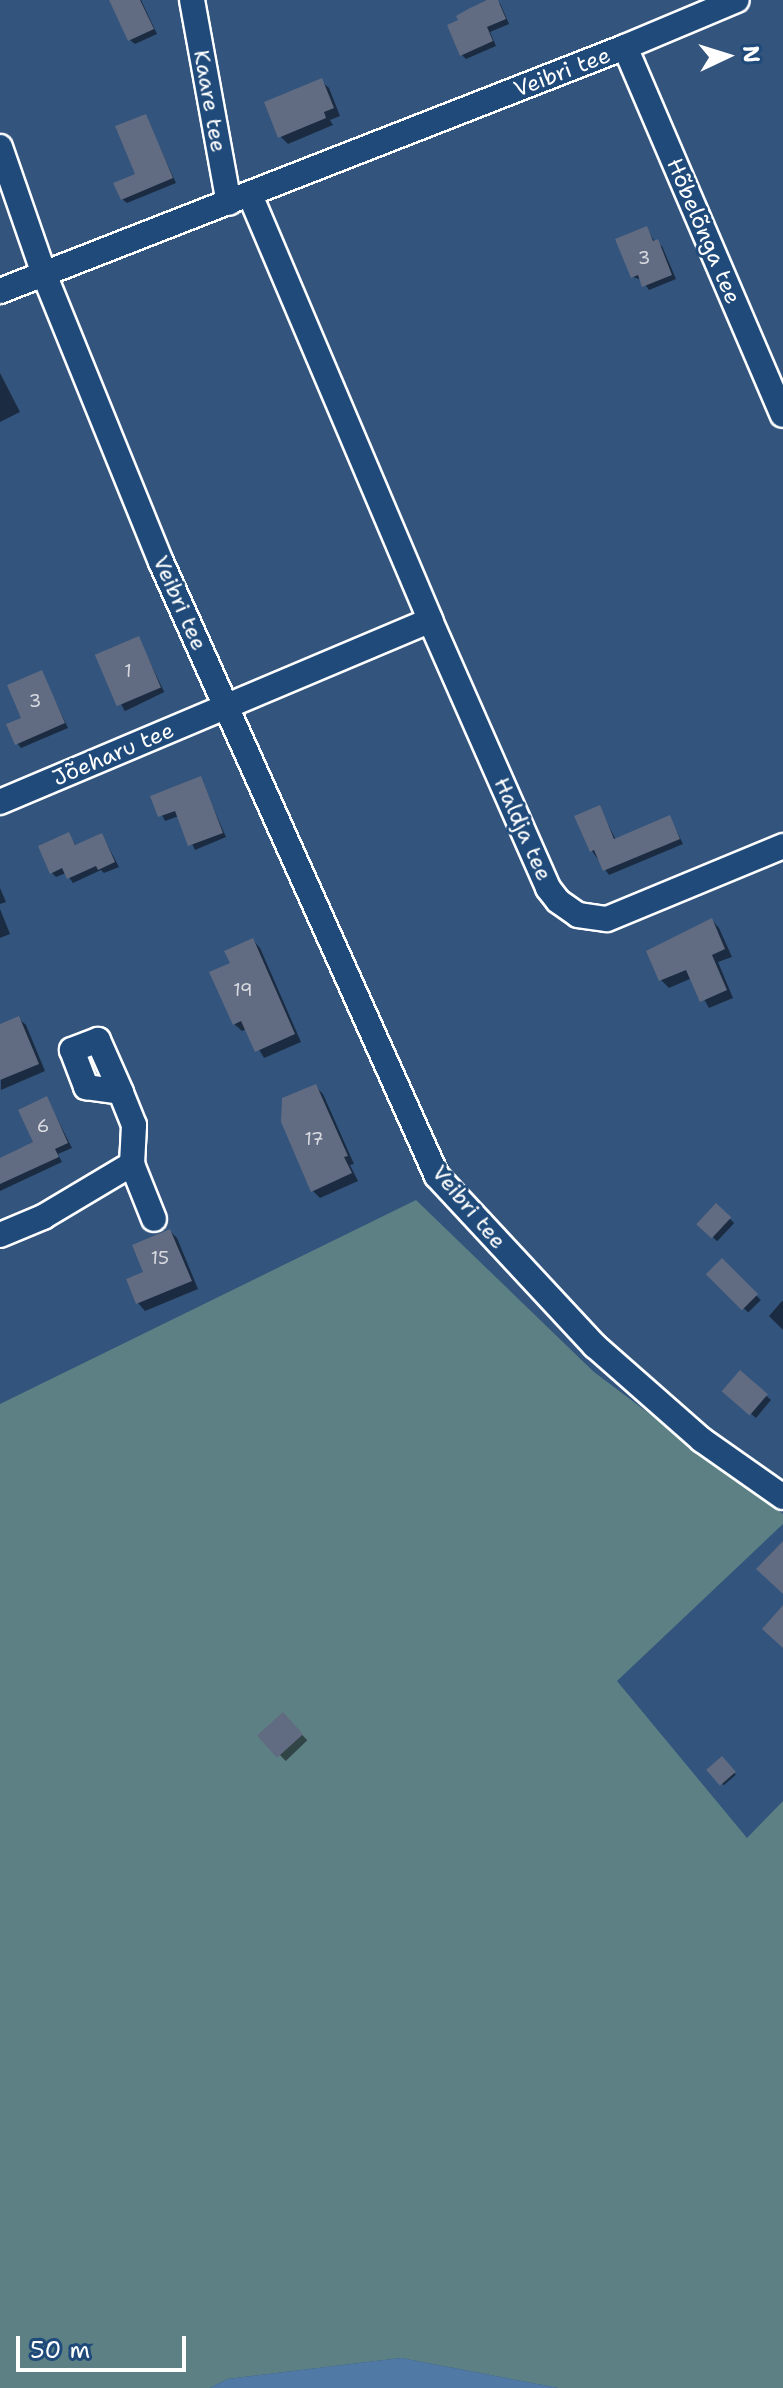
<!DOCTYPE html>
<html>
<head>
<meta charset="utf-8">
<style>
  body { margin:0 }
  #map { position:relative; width:783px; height:2388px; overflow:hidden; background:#33547c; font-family:"Shantell Sans",sans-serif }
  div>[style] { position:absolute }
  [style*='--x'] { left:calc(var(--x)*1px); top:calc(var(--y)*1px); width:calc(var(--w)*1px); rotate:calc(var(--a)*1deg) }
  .green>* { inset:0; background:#5c8084 }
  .water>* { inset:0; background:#507aa5 }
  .shadow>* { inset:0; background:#0007; transform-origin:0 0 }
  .building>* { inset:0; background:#616b81; transform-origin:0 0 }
  .roads { filter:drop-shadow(2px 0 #fff) drop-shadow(-2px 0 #fff) drop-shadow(0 2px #fff) drop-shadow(0 -2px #fff) }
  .minor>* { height:24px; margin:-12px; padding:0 12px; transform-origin:12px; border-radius:12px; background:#1f4a7a }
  span { translate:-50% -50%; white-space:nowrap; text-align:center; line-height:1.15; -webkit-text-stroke:6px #1f4a7a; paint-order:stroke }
  .number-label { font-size:18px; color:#d8dae0 }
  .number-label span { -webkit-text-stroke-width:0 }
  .street-label { font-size:22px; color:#fff }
  .north { position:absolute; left:687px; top:16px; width:80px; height:80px; -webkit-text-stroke:6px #1f4a7a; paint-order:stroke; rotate:86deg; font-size:22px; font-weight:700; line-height:32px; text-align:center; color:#fff }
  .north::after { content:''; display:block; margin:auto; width:28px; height:36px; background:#fff; clip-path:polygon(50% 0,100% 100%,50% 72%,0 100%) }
  .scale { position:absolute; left:16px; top:2336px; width:170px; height:36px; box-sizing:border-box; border:4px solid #fff; border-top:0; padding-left:10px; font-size:24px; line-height:28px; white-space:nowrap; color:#fff; -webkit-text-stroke:6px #1f4a7a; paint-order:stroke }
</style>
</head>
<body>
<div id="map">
  <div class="green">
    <div style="clip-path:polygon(416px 1200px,594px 1372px,783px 1514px,783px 1524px,617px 1681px,747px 1838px,783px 1801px,783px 2388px,558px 2388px,401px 2358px,228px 2379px,210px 2388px,0 2388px,0 1404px)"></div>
  </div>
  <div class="water">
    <div style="clip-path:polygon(401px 2358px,558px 2388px,210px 2388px,228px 2379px)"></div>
  </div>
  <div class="shadow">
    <div style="clip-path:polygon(119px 0,141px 0,157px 34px,135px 44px,130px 40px)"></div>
    <div style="clip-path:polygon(492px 0,500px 3px,509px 24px,490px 32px,496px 46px,466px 59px,461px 54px)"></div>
    <div style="clip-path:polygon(321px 81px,329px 88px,340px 116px,330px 120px,333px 125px,288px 144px,280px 136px)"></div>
    <div style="clip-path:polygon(145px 116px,176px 183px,127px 203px,122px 199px,138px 175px)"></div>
    <div style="clip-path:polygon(646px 228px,655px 242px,662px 246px,676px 279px,649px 290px,642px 280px,633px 277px)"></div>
    <div style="clip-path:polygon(0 373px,20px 412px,0 422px)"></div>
    <div style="left:138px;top:638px;width:60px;height:44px;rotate:64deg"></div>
    <div style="clip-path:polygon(41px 672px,68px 728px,21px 748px,17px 743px)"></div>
    <div style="clip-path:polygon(200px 778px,226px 837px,195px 850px,179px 816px,165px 821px,153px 797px)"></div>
    <div style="clip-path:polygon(599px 807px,616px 840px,670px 817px,683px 844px,609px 875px,592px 851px)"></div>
    <div style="clip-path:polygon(68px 834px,77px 847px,102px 835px,119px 867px,104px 873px,101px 870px,73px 883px,66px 873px,56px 877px,51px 872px)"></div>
    <div style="clip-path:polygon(0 888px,6px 902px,0 904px)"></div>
    <div style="clip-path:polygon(0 909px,10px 934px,0 938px)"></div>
    <div style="clip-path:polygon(712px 920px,719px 928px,732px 957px,718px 962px,733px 998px,709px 1008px,692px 978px,669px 988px,661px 980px,649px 952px)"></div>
    <div style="clip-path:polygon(253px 940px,260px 948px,301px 1042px,264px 1058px,247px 1029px,242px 1031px,234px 1024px,232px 964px)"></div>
    <div style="clip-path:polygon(18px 1018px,26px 1025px,45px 1071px,1px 1090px,0 1026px)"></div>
    <div style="clip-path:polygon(316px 1087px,323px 1094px,354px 1164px,350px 1165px,358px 1181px,320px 1198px,313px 1191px)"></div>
    <div style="clip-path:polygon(47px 1099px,72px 1148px,58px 1154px,62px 1162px,0 1191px,0 1160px,36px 1143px)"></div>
    <div style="left:716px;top:1206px;width:25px;height:25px;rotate:43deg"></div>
    <div style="clip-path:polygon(170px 1231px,177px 1238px,198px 1289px,145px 1311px,138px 1303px,146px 1273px)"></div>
    <div style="left:722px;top:1261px;width:55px;height:18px;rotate:45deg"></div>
    <div style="clip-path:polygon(782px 1301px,783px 1301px,783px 1330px,769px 1316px)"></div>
    <div style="clip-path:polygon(740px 1373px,771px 1400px,756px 1418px,730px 1396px)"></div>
    <div style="left:283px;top:1715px;width:35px;height:30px;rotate:46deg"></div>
    <div style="left:722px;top:1759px;width:21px;height:16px;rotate:49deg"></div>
  </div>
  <div class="building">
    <div style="clip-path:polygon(109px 0,140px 0,154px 29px,128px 41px)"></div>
    <div style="clip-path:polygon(487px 0,498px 0,506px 19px,487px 27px,493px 41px,460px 56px,447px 25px,458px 20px,456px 16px,468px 9px)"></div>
    <div style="clip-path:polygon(322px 78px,334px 108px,324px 112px,326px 118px,278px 138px,264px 102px)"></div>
    <div style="clip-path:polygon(146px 114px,173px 178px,121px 200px,113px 183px,135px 174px,115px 126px)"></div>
    <div style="clip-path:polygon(647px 226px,653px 241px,658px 239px,672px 275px,642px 287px,638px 275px,631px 278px,615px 239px)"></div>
    <div style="left:139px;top:636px;width:56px;height:48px;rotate:67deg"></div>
    <div style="clip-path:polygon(42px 670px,65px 723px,15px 745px,6px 724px,21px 718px,7px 685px)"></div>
    <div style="clip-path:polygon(201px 776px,223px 833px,188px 846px,175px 811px,158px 817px,150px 796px)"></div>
    <div style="clip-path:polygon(600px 805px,614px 839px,670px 815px,680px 839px,603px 871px,594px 850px,590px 852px,574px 816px)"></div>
    <div style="clip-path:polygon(69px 832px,75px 845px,102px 833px,115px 862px,98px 870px,96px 866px,67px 879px,62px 868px,50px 874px,38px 846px)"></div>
    <div style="clip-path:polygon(712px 918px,725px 949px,712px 955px,727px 990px,700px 1002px,686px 970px,659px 981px,646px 951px)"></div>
    <div style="clip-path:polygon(253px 938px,295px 1034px,255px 1052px,241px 1021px,233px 1025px,209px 972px,230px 963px,224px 951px)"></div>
    <div style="clip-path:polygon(19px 1016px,39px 1064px,0 1080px,0 1024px)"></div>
    <div style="clip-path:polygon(316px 1084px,348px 1156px,344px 1157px,352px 1173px,311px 1192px,281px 1122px,282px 1098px)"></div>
    <div style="clip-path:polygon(47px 1096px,68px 1143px,55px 1149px,59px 1157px,0 1184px,0 1158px,33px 1142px,18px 1110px)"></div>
    <div style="left:716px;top:1203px;width:21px;height:29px;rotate:43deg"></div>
    <div style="clip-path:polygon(170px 1229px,192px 1281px,136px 1304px,126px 1279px,143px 1272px,132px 1245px)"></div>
    <div style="left:722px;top:1258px;width:51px;height:23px;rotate:45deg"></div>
    <div style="left:740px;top:1370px;width:37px;height:28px;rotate:41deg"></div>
    <div style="clip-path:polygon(783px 1541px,783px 1594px,756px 1569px)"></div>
    <div style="clip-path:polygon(783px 1605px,783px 1648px,762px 1629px)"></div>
    <div style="left:283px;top:1712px;width:30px;height:35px;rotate:48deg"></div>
    <div style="left:722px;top:1756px;width:21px;height:21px;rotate:49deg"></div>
  </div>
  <div class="roads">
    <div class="minor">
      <div style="--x:192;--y:0;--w:206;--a:79.7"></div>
      <div style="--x:625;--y:47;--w:400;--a:66.8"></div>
      <div style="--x:0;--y:147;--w:134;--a:70.9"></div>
      <div style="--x:44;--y:274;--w:311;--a:67.9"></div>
      <div style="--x:161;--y:562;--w:673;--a:65.8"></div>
      <div style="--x:437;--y:1176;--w:232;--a:47.1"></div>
      <div style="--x:595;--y:1346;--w:142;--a:41.3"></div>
      <div style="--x:702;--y:1440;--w:99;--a:35.1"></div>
      <div style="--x:250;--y:195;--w:462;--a:67"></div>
      <div style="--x:430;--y:620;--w:293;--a:66.2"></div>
      <div style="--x:548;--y:888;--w:16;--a:52"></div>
      <div style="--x:558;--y:901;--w:24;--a:35"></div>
      <div style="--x:578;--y:915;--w:29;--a:8"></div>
      <div style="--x:607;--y:919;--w:191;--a:-22.5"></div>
      <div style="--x:0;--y:291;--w:671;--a:-21.33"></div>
      <div style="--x:625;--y:47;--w:121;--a:-22.8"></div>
      <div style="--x:0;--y:802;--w:467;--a:-22.9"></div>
      <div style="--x:132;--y:1164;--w:59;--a:68.2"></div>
      <div style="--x:0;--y:1235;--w:47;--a:-22.7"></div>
      <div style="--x:43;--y:1217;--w:104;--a:-30.8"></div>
      <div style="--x:132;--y:1164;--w:39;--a:-87"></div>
      <div style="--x:134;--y:1125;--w:35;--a:-112"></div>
      <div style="--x:121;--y:1092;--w:57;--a:-113.9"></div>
      <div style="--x:98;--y:1040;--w:28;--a:159"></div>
      <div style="--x:72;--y:1050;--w:40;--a:69"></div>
      <div style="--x:86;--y:1087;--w:35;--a:8"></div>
    </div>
  </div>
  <div class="number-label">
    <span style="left:644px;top:258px">3</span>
    <span style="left:128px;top:671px">1</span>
    <span style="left:35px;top:701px">3</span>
    <span style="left:243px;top:990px">19</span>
    <span style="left:43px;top:1126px">6</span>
    <span style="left:314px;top:1139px">17</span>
    <span style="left:160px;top:1258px">15</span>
  </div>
  <div class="street-label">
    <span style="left:562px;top:72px;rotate:-21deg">Veibri tee</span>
    <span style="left:210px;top:101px;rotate:80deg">Kaare tee</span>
    <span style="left:704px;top:231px;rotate:67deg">Hõbelõnga tee</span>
    <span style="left:180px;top:603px;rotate:66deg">Veibri tee</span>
    <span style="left:113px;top:754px;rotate:-23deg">Jõeharu tee</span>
    <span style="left:523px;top:829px;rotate:66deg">Haldja tee</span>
    <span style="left:469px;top:1207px;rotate:50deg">Veibri tee</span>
  </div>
  <div class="north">N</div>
  <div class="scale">50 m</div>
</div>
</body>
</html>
